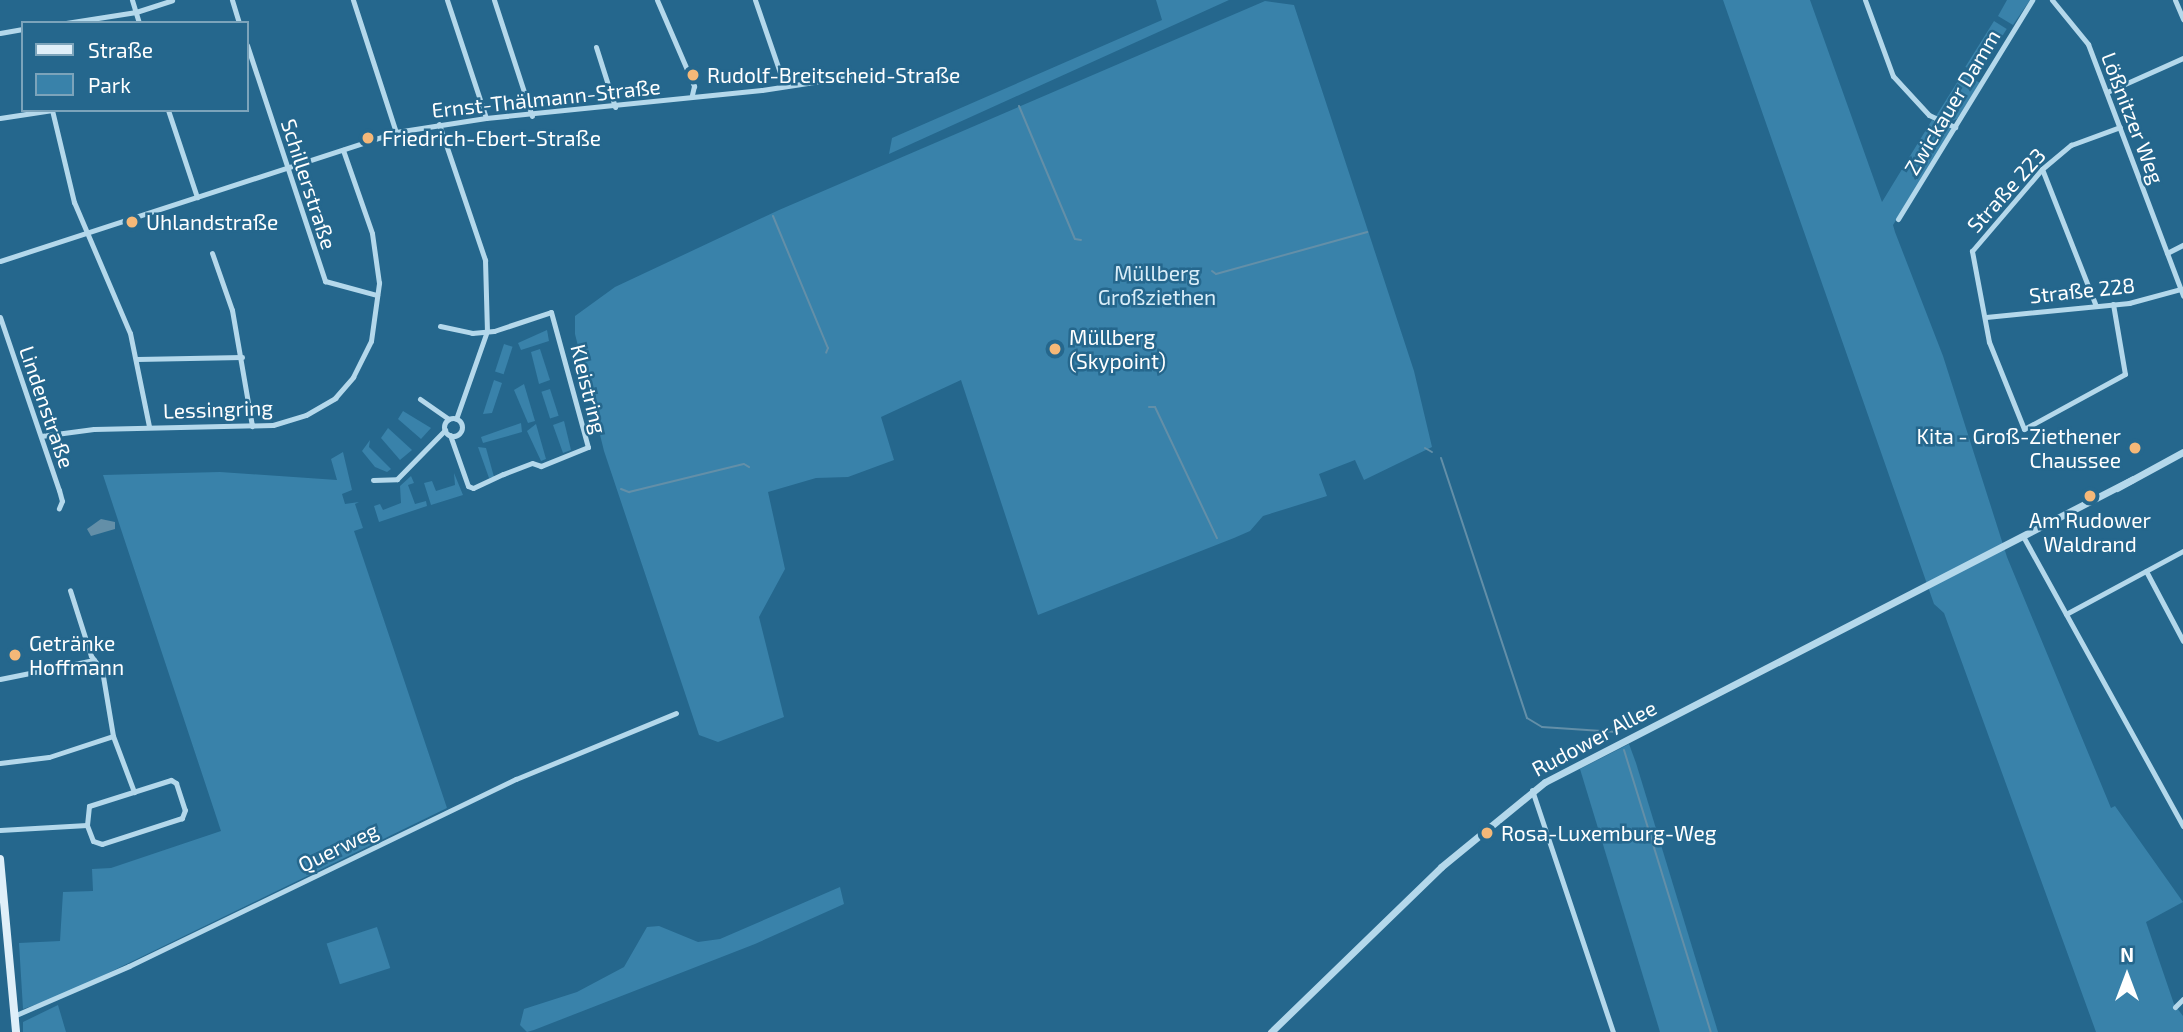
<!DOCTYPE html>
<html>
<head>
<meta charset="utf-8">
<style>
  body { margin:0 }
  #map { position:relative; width:2183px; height:1032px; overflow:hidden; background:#25678d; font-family:"Exo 2",sans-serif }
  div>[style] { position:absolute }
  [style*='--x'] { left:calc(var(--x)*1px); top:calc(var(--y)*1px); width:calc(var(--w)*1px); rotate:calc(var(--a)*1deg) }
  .green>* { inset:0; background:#3982aa; transform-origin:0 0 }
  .water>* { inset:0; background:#638fa8 }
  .stream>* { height:2px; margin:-1px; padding:0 1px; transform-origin:1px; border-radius:1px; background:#638fa8 }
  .minor>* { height:5px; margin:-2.5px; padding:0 2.5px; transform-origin:2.5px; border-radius:2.5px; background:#b4d8eb }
  .minor>.ring { margin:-2.5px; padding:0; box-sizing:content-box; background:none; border:5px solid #b4d8eb; border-radius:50% }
  .tertiary>* { height:7px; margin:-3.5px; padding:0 3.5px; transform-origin:3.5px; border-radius:3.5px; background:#b4d8eb }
  .secondary>* { height:8px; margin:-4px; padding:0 4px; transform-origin:4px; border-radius:4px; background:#dfeff9 }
  .dots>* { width:19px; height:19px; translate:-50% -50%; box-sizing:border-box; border:4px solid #25678d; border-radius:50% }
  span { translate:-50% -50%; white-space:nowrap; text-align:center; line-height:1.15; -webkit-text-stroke:5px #25678d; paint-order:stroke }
  .poi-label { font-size:21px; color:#fff }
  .left { translate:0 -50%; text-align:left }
  .right { translate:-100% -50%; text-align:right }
  .street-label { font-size:21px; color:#fff }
  .park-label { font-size:21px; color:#d9edf8 }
  .legend { position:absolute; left:21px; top:21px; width:228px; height:91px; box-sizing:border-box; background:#25678d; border:2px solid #7ca4bb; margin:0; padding:9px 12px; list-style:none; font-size:21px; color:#fff }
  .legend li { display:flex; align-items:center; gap:14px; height:35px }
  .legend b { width:35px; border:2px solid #7ca4bb }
  .north { position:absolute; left:2092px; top:941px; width:70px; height:70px; -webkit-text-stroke:5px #25678d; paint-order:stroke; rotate:0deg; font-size:19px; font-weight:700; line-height:28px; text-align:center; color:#fff }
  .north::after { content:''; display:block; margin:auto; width:24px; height:32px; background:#fff; clip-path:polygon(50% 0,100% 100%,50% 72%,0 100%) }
</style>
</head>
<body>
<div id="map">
  <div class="green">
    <div style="clip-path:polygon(1156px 0,1229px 0,889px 154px,892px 138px,1162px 20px)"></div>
    <div style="clip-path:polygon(1723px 0,1810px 0,1882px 202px,1932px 120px,1953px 128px,1893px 225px,1895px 232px,1943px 356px,2007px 557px,2111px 808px,2115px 806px,2183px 902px,2146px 922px,2174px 1004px,2183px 1016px,2183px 1032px,2096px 1032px,1944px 613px,1934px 604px)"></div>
    <div style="clip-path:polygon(2007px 0,2030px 0,2013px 25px,1998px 16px)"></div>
    <div style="clip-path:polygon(1265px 1px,1294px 5px,1414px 371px,1432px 447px,1364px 480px,1355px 460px,1319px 474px,1327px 496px,1263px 516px,1250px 531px,1234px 538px,1038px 615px,961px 380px,881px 417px,894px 460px,848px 477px,816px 478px,768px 492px,785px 569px,759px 617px,784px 717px,718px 742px,699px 735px,604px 451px,575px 334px,575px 316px,615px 287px,779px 210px)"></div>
    <div style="left:1994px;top:21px;width:15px;height:54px;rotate:32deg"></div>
    <div style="clip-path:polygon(1963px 73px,1980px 83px,1957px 119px,1949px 122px,1936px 116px)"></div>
    <div style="clip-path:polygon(547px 330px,549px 341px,521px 350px,518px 343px)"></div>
    <div style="left:504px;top:344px;width:9px;height:29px;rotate:18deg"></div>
    <div style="clip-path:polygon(540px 349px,550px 380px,539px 384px,531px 352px)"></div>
    <div style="clip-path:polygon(494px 380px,502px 383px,492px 413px,483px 414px)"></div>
    <div style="clip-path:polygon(524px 384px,535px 421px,528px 423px,514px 390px)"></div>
    <div style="left:550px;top:389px;width:28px;height:9px;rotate:72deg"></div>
    <div style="clip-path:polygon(403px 411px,431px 428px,421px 439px,398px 419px)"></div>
    <div style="clip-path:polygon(564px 421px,571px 450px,563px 453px,553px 425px)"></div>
    <div style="clip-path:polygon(521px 423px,522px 432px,483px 443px,481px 437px)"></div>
    <div style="clip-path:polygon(536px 424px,546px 459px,541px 461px,527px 431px)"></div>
    <div style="clip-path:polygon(388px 428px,412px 450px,400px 460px,381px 438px)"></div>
    <div style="clip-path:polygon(370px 440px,369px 447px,391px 469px,387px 472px,375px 467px,362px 451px)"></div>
    <div style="clip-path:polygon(478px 447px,486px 448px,494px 477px,489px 478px)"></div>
    <div style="clip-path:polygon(343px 452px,352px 490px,342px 494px,345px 504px,359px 502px,355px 504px,363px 528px,354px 531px,447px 808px,63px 995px,23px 1009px,19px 943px,60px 941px,63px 892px,93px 891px,92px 869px,111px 868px,221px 831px,103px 475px,220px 472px,337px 480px,331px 459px)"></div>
    <div style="clip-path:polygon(454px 473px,463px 495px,431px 505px,424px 483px,432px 481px,436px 491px,455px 485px)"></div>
    <div style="clip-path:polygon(411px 476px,414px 483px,408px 485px,415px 504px,426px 501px,427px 506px,379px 522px,374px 506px,380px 504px,383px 510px,401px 503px,400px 486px)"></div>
    <div style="clip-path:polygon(1629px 744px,1636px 763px,1718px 1032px,1660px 1032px,1580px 769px)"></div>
    <div style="clip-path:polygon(840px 887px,844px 904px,755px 944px,534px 1030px,527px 1032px,520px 1025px,524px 1009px,577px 992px,624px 967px,647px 927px,659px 926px,698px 942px,720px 939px)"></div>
    <div style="left:377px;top:927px;width:43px;height:53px;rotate:72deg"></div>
    <div style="clip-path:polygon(58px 1005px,66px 1032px,23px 1032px,23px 1022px)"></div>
  </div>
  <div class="water">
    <div style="clip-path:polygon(101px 519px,115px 522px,115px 529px,91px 536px,87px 529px)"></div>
  </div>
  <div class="stream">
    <div style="--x:1019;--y:106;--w:144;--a:67.2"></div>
    <div style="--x:1075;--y:239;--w:6;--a:9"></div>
    <div style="--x:773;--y:216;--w:143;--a:67.4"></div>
    <div style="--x:828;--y:348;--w:5;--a:112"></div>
    <div style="--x:1212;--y:271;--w:5;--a:37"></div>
    <div style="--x:1216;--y:274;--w:157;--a:-15.5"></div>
    <div style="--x:1149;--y:407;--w:6;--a:0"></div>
    <div style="--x:1155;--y:407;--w:145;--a:64.7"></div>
    <div style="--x:1425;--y:448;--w:8;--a:30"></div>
    <div style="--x:1441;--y:458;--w:274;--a:71.7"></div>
    <div style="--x:1527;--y:718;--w:17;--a:31"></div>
    <div style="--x:1542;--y:727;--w:75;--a:3.8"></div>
    <div style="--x:621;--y:489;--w:9;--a:21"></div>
    <div style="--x:629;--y:492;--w:118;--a:-13.7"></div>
    <div style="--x:744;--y:464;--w:6;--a:31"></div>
    <div style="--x:1624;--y:750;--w:295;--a:72.9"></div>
  </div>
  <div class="minor">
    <div style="--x:132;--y:0;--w:24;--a:73"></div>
    <div style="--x:232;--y:0;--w:24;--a:73"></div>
    <div style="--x:353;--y:0;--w:139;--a:72"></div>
    <div style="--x:447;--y:0;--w:124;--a:71.7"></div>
    <div style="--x:494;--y:0;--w:122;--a:71.9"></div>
    <div style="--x:657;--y:0;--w:94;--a:66.7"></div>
    <div style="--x:694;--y:86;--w:9;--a:103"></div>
    <div style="--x:755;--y:0;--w:89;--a:71"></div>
    <div style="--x:1865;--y:0;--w:81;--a:69.8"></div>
    <div style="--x:1893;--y:76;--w:53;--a:47.3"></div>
    <div style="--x:1929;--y:115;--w:29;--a:25"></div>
    <div style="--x:2052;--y:0;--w:57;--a:50.7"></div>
    <div style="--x:2088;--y:44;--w:269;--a:69.3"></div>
    <div style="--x:2175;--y:0;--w:21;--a:67"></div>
    <div style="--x:66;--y:23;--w:71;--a:-8.9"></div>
    <div style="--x:136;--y:12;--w:38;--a:-18"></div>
    <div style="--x:0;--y:33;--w:23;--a:-10"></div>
    <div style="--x:247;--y:45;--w:249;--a:71.7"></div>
    <div style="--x:325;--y:281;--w:54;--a:15.1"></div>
    <div style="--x:596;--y:47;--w:63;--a:72.4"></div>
    <div style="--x:2107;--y:92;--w:83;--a:-24.1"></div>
    <div style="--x:52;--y:110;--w:95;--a:76.6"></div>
    <div style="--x:74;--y:202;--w:142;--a:66.9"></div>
    <div style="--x:130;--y:333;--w:95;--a:78.5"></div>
    <div style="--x:168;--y:110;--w:92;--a:71.6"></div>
    <div style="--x:0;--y:118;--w:53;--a:-8.7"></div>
    <div style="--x:439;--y:124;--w:144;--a:71.3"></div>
    <div style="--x:485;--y:260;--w:71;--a:88.4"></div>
    <div style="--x:487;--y:331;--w:93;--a:109.4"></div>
    <div style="--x:2042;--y:169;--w:147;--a:68.5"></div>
    <div style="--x:1898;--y:219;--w:257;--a:-58.5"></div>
    <div style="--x:212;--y:253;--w:60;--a:70.7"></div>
    <div style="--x:232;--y:310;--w:118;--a:80.2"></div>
    <div style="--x:2167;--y:253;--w:18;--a:-27"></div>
    <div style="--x:0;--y:261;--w:416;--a:-18"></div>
    <div style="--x:396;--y:132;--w:91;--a:-8.8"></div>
    <div style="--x:486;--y:118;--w:277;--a:-5.8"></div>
    <div style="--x:762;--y:90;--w:99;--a:-8.7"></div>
    <div style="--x:2113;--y:304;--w:71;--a:80.3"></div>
    <div style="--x:2125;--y:374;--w:115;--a:151.4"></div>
    <div style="--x:2024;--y:429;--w:94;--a:-111.9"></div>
    <div style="--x:1989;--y:342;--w:93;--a:-100.6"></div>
    <div style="--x:1972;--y:251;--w:108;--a:-49.5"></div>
    <div style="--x:2042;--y:169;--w:38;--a:-40"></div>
    <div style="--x:2071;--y:145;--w:52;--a:-20.2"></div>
    <div style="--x:0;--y:317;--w:183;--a:71.2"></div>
    <div style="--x:59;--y:490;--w:11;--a:75"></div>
    <div style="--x:62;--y:501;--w:8;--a:113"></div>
    <div style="--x:1986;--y:317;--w:144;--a:-5.6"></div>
    <div style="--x:2129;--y:303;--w:54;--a:-15.1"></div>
    <div style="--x:440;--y:326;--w:33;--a:12"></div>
    <div style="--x:472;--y:333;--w:22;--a:-5"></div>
    <div style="--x:494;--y:331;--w:60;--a:-18.4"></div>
    <div style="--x:551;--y:312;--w:140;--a:74.7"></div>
    <div style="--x:588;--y:447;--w:51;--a:158"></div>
    <div style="--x:541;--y:466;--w:9;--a:-162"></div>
    <div style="--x:532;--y:463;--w:31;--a:159"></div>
    <div style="--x:503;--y:474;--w:33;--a:155"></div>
    <div style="--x:473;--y:488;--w:5;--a:-158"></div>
    <div style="--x:468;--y:486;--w:54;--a:-109.4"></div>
    <div style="--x:137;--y:359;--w:105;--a:-1.1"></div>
    <div style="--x:420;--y:399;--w:35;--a:35"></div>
    <div class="ring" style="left:444px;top:418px;width:13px;height:13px"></div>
    <div style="--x:41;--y:436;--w:53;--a:-7.5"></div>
    <div style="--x:94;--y:429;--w:179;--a:-1.3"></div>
    <div style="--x:273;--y:425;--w:34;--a:-17"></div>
    <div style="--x:306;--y:415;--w:34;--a:-30"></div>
    <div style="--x:335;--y:398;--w:28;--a:-49"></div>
    <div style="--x:353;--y:377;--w:40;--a:-63.4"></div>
    <div style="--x:371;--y:341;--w:59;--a:-82.1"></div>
    <div style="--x:379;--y:283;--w:50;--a:-98"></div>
    <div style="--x:372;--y:233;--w:88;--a:-109.3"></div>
    <div style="--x:373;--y:480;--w:24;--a:-2"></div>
    <div style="--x:397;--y:479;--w:69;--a:-45.6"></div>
    <div style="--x:2024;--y:538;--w:329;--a:61.1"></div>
    <div style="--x:2146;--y:571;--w:79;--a:62.1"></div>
    <div style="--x:2066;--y:614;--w:133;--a:-28.3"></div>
    <div style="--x:0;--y:679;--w:96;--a:-11.4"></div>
    <div style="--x:113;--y:736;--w:60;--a:69.4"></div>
    <div style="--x:0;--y:763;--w:49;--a:-7"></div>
    <div style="--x:49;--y:757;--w:67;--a:-18.2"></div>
    <div style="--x:113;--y:736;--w:67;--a:-99.5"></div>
    <div style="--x:102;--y:670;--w:18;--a:-128"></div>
    <div style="--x:91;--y:656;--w:69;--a:-107.7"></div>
    <div style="--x:171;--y:780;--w:6;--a:31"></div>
    <div style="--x:176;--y:783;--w:28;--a:72"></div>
    <div style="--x:185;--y:810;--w:9;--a:111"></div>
    <div style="--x:182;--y:818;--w:84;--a:162"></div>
    <div style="--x:102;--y:844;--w:9;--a:-162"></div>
    <div style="--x:93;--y:841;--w:17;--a:-111"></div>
    <div style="--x:87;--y:825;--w:19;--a:-84"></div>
    <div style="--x:89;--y:806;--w:86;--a:-17.6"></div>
    <div style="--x:1532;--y:790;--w:255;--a:71.5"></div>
    <div style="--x:0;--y:830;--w:87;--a:-3.3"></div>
    <div style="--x:2175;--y:1007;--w:11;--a:-45"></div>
    <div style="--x:16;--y:1015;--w:123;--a:-23.4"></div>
    <div style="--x:129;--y:966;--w:430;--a:-25.8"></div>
    <div style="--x:516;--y:779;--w:173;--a:-22.4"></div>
  </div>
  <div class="tertiary">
    <div style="--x:2117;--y:488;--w:75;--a:-28.6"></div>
    <div style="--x:1271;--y:1032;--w:237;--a:-44.1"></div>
    <div style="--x:1441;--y:867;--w:134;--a:-39.3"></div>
    <div style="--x:1545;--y:782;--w:661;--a:-27.26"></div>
  </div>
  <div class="secondary">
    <div style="--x:0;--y:859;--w:174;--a:84.7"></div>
  </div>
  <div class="dots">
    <div style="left:693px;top:75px;background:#f5b878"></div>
    <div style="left:368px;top:138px;background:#f5b878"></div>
    <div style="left:132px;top:222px;background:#f5b878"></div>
    <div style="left:1055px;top:349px;background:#f5b878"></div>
    <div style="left:2135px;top:448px;background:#f5b878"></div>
    <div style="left:2090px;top:496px;background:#f5b878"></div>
    <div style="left:15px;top:655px;background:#f5b878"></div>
    <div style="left:1487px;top:833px;background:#f5b878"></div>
  </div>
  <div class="poi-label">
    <span class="left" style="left:707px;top:75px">Rudolf-Breitscheid-Straße</span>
    <span class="left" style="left:382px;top:138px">Friedrich-Ebert-Straße</span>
    <span class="left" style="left:146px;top:222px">Uhlandstraße</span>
    <span class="left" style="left:1069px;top:349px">Müllberg<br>(Skypoint)</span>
    <span class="right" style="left:2121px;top:448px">Kita - Groß-Ziethener<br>Chaussee</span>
    <span style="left:2090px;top:532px">Am Rudower<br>Waldrand</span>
    <span class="left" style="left:29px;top:655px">Getränke<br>Hoffmann</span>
    <span class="left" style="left:1501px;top:833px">Rosa-Luxemburg-Weg</span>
  </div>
  <div class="street-label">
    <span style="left:546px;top:98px;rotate:-6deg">Ernst-Thälmann-Straße</span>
    <span style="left:1952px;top:102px;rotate:-59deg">Zwickauer Damm</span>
    <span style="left:2133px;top:118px;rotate:69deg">Lößnitzer Weg</span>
    <span style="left:309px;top:184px;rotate:72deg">Schillerstraße</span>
    <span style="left:2006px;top:190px;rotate:-48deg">Straße 223</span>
    <span style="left:2082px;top:290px;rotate:-6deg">Straße 228</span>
    <span style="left:589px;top:389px;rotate:76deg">Kleistring</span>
    <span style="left:47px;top:407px;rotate:71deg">Lindenstraße</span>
    <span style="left:218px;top:409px;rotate:-2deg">Lessingring</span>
    <span style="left:1594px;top:738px;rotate:-28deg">Rudower Allee</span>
    <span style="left:338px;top:847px;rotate:-26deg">Querweg</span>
  </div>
  <div class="park-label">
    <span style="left:1157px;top:285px">Müllberg<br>Großziethen</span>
  </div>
  <ul class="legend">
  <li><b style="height:9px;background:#dfeff9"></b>Straße</li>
  <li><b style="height:19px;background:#3982aa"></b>Park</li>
  </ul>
  <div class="north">N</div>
</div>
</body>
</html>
